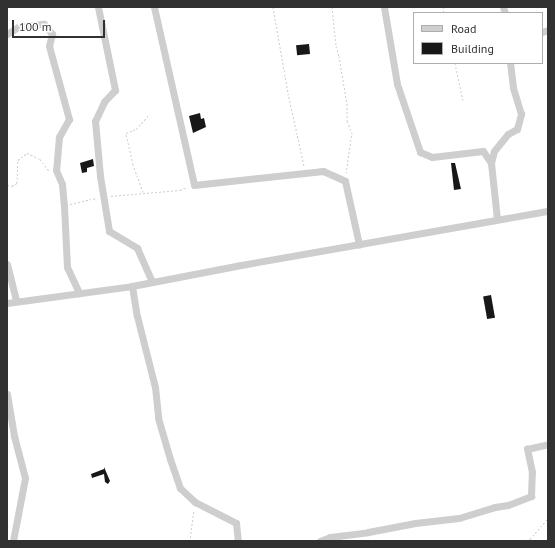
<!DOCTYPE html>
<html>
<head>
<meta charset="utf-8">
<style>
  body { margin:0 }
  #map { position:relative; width:555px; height:548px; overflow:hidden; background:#fff; font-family:"PT Sans",sans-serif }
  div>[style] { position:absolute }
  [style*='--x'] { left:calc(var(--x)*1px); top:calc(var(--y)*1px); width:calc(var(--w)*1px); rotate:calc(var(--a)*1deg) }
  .building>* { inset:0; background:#181818; transform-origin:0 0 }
  .path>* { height:1px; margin-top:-0.5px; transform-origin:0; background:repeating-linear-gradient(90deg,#cecece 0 2px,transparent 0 4px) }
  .minor>* { height:7px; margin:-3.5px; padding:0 3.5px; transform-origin:3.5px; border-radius:3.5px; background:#cecece }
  span { translate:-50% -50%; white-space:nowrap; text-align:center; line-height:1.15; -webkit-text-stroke:4px #fff; paint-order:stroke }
  .frame { position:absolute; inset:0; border:8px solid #313131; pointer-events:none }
  .legend { position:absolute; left:413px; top:12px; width:130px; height:52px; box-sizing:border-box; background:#fff; border:1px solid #adadad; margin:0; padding:5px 7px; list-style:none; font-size:12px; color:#313131 }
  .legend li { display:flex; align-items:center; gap:8px; height:20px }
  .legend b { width:20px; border:1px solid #adadad }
  .scale { position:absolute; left:12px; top:20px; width:93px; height:18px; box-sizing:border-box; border:2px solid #313131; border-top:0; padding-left:5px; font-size:12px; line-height:14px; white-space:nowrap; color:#313131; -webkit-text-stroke:3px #fff; paint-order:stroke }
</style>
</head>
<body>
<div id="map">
  <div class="building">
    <div style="left:309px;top:44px;width:10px;height:13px;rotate:84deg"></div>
    <div style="clip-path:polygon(200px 113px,201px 119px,204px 118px,206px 127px,193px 133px,189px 116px)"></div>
    <div style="clip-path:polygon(93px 159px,94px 166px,87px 168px,87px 172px,82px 173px,80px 163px)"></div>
    <div style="clip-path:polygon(451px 163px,455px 163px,461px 189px,454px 190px)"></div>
    <div style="left:491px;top:295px;width:23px;height:8px;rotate:80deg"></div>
    <div style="clip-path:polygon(104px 467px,110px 481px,108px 484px,105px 482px,104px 474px,92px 478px,91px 474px,104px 469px)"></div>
  </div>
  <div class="path">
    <div style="--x:273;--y:7;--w:87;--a:80.1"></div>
    <div style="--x:288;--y:93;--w:75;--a:77.6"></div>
    <div style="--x:332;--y:7;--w:39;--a:84"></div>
    <div style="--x:336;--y:46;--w:10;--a:73"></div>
    <div style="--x:339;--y:56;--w:49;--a:80.5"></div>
    <div style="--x:347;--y:104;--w:17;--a:90"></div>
    <div style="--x:347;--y:121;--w:12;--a:66"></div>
    <div style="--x:352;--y:132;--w:41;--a:98.3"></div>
    <div style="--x:443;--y:7;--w:6;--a:81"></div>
    <div style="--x:455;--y:63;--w:38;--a:78"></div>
    <div style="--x:7;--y:185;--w:5;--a:11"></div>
    <div style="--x:12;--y:186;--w:6;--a:-31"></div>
    <div style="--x:17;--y:183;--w:23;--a:-88"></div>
    <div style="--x:18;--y:160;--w:11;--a:-38"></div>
    <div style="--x:27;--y:153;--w:14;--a:25"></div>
    <div style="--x:40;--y:159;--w:15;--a:53"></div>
    <div style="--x:143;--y:192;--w:30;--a:-110"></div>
    <div style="--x:133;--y:164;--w:32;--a:-103"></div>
    <div style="--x:126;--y:133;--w:11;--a:-22"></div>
    <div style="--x:136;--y:129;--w:18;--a:-47"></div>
    <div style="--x:111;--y:196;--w:69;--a:-5"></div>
    <div style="--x:180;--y:190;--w:8;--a:-23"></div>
    <div style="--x:70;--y:204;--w:27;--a:-13"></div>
    <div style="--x:190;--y:541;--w:31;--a:-83"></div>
    <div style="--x:521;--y:541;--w:9;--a:-13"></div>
    <div style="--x:530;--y:539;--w:28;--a:-49"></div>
  </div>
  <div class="minor">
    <div style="--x:98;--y:7;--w:85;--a:78.4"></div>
    <div style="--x:115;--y:90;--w:16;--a:133"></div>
    <div style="--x:104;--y:102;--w:21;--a:115"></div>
    <div style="--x:95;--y:121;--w:55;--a:84.8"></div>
    <div style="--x:100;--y:176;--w:56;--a:80.7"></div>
    <div style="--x:109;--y:231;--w:33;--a:31"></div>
    <div style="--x:137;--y:248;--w:36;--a:66"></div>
    <div style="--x:154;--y:7;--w:182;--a:77.3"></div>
    <div style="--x:194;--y:185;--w:130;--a:-6.2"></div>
    <div style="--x:323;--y:171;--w:24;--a:24"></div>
    <div style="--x:345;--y:181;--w:65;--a:77.5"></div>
    <div style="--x:384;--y:7;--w:78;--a:80.4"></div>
    <div style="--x:397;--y:84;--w:72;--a:71.3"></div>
    <div style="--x:420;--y:152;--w:13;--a:23"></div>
    <div style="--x:432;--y:157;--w:51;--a:-6.7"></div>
    <div style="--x:483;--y:151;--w:14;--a:56"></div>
    <div style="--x:491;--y:163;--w:56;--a:83.9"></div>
    <div style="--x:503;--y:7;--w:6;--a:72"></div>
    <div style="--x:542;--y:32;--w:6;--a:-18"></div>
    <div style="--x:7;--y:34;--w:13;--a:-32"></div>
    <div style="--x:18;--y:27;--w:26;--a:-7"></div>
    <div style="--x:44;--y:24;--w:13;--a:51"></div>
    <div style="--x:52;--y:34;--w:12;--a:104"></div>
    <div style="--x:49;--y:46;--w:76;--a:74.7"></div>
    <div style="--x:69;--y:119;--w:21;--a:119"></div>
    <div style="--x:59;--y:137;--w:33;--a:95"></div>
    <div style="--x:56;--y:170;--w:15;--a:67"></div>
    <div style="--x:62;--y:184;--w:22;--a:85"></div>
    <div style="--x:64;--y:206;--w:61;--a:87.2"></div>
    <div style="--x:67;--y:267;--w:29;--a:65"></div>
    <div style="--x:491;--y:163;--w:12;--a:-76"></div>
    <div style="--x:494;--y:151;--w:22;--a:-51"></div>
    <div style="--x:508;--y:134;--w:10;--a:-29"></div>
    <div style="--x:517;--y:129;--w:16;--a:-75"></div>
    <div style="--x:521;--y:114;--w:28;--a:-107"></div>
    <div style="--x:513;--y:87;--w:24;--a:-97"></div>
    <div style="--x:7;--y:264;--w:38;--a:76"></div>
    <div style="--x:132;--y:286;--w:30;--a:81"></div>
    <div style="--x:137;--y:316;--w:73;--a:75.8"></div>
    <div style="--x:155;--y:387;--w:31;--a:84"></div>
    <div style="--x:158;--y:418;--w:43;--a:73.7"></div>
    <div style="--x:170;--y:459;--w:31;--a:71"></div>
    <div style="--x:180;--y:488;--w:21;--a:43"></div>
    <div style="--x:195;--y:502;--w:46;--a:27.1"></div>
    <div style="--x:236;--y:523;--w:18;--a:84"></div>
    <div style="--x:7;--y:303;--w:126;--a:-7.7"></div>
    <div style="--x:132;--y:286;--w:111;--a:-10.9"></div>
    <div style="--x:241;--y:265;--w:312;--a:-10"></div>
    <div style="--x:7;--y:394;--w:43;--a:80.5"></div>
    <div style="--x:14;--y:436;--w:43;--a:75.3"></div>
    <div style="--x:25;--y:478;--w:64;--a:100.8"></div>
    <div style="--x:320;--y:541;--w:11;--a:-22"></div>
    <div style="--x:330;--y:537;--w:38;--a:-7"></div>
    <div style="--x:368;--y:532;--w:48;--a:-10.8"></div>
    <div style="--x:415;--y:523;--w:44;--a:-6.5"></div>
    <div style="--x:459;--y:518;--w:38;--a:-17"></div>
    <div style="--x:495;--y:507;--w:13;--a:-9"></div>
    <div style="--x:508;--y:505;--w:25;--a:-21"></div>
    <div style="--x:531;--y:496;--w:24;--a:-88"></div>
    <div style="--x:532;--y:472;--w:24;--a:-102"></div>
    <div style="--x:527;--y:449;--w:22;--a:-13"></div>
  </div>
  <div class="frame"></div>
  <ul class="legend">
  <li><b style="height:5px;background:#cecece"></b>Road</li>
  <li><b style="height:11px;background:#181818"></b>Building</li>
  </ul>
  <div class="scale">100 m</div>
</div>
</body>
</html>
